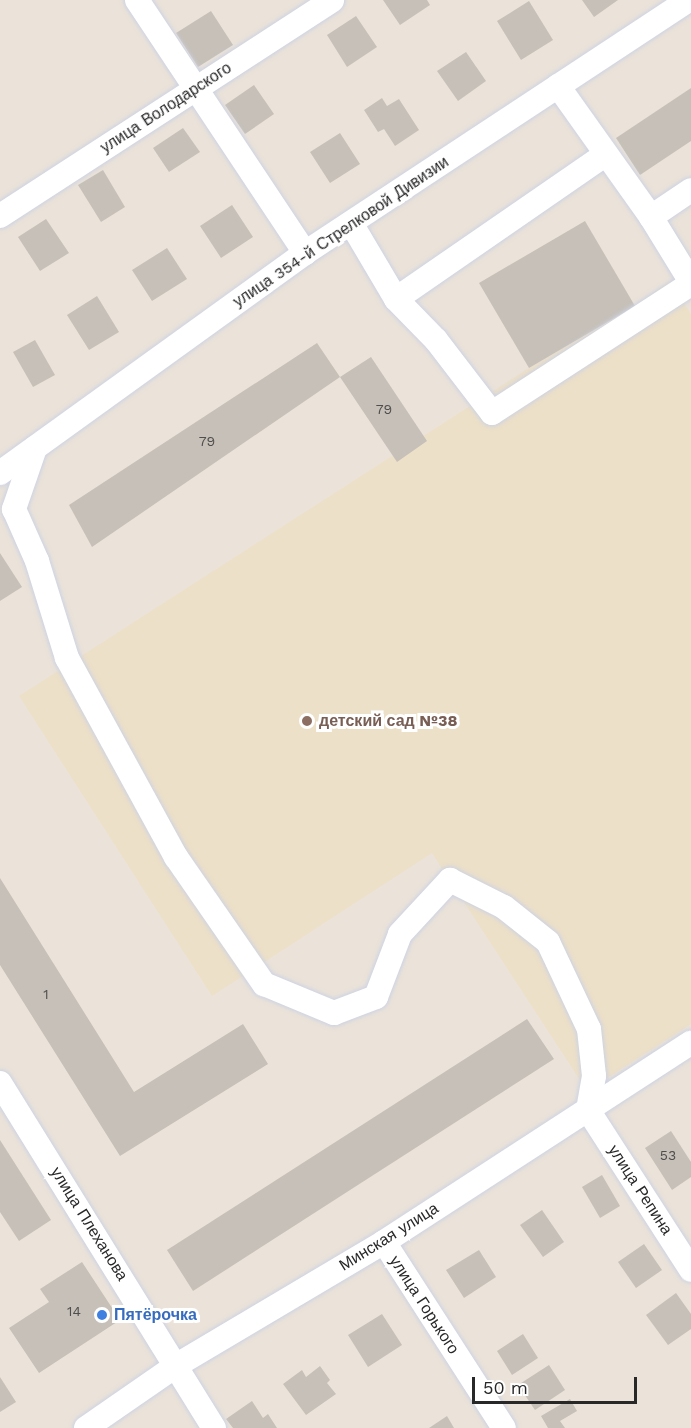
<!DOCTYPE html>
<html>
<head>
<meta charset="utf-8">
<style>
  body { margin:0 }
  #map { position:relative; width:691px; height:1428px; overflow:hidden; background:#ebe3d9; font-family:"Work Sans",sans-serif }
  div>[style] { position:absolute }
  .education>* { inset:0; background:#ede0c8 }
  .building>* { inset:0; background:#c6c0b9 }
  .roads { filter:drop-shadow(0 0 2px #ced3e2) drop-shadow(0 0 2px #ced3e2) }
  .minor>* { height:24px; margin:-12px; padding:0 12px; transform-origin:12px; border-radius:12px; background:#fff }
  .dots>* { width:16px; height:16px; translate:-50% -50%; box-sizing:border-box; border:3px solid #fff; border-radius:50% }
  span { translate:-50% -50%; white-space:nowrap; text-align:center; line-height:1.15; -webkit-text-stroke:6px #fff; paint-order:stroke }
  .number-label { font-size:14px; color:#504e4c }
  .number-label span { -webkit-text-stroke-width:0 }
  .street-label { font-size:16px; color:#282828 }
  .education-label { font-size:16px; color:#785e54; font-weight:700 }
  .left { translate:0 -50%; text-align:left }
  .shop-label { font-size:16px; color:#366cbe; font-weight:700 }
  .scale { position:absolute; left:472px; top:1377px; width:165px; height:27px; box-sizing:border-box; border:3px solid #282828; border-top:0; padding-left:8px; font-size:18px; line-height:21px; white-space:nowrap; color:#282828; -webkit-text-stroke:4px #fff; paint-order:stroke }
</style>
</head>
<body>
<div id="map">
  <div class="education">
    <div style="clip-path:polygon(669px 281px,691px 314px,691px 1024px,587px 1091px,432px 853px,212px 996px,19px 696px,529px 368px,635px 306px)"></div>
  </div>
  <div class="building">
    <div style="clip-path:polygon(383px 0,427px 0,430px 5px,400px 25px)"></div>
    <div style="clip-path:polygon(582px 0,618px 0,594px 17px)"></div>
    <div style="clip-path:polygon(529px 1px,553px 40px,521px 60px,497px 21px)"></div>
    <div style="clip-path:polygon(211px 11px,233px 45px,198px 67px,176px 33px)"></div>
    <div style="clip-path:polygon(356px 16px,377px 47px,347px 67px,327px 35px)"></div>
    <div style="clip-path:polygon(466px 52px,486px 81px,458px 101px,437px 71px)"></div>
    <div style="clip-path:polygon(254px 85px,274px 114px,245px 134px,225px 105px)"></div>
    <div style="clip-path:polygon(691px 88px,691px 141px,640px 175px,616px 138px)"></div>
    <div style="clip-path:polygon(382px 98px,387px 106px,399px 99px,419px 130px,395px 146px,384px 129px,378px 132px,364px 110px)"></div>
    <div style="clip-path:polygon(183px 128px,200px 152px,169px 172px,153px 148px)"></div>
    <div style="clip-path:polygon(340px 133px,360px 164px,330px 183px,310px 152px)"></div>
    <div style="clip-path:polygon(103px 170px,125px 207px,101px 222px,78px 185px)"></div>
    <div style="clip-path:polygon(232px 205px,253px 237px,221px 258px,200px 226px)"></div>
    <div style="clip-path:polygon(46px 219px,69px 253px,40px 271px,18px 237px)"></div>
    <div style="clip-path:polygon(585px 221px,635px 306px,529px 368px,479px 283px)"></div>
    <div style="clip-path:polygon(167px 248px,187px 279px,152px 301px,132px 270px)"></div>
    <div style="clip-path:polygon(97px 296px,119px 332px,89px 350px,67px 315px)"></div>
    <div style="clip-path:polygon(35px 340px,55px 375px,33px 387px,13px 352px)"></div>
    <div style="clip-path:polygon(317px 343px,340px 377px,92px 547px,69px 505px)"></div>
    <div style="clip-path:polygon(371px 357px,427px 441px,397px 462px,340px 377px)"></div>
    <div style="clip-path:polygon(0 553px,22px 587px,0 601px)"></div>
    <div style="clip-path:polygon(0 878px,134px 1092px,243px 1024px,268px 1064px,120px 1156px,0 965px)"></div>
    <div style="clip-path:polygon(527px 1019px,554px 1059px,193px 1291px,167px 1250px)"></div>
    <div style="clip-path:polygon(671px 1131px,691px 1162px,691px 1177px,672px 1190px,645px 1148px)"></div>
    <div style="clip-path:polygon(0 1140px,51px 1220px,19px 1241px,0 1212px)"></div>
    <div style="clip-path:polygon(602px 1175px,620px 1206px,600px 1218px,582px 1187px)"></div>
    <div style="clip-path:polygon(542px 1210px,564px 1242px,543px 1257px,520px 1225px)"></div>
    <div style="clip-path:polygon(644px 1244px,662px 1270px,636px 1288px,618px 1262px)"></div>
    <div style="clip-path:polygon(479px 1250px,496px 1277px,464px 1298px,446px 1270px)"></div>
    <div style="clip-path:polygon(82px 1262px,120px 1320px,39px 1373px,9px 1328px,49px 1302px,40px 1289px)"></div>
    <div style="clip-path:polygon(676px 1293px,691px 1314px,691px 1329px,668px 1345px,646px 1315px)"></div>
    <div style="clip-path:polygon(382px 1314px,402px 1345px,368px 1367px,348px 1335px)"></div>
    <div style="clip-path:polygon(523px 1334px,538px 1358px,512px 1375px,497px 1351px)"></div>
    <div style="clip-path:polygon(549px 1365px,565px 1390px,535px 1410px,518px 1385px)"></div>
    <div style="clip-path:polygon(320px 1366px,330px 1380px,327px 1383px,336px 1394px,306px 1415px,283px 1384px,302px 1370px,306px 1377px)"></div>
    <div style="clip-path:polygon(0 1377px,16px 1402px,0 1412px)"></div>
    <div style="clip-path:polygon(570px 1399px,577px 1411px,560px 1421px,565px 1428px,548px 1428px,541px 1416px)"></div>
    <div style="clip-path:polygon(252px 1401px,263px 1418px,268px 1414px,277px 1428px,233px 1428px,226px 1419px)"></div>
    <div style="clip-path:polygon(447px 1416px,454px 1428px,429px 1428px)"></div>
  </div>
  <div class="roads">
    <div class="minor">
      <div style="left:137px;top:0;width:304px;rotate:56.4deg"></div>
      <div style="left:558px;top:86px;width:161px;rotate:54.6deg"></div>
      <div style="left:651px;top:217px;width:76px;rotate:58.4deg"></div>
      <div style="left:0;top:216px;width:396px;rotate:-33deg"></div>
      <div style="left:651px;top:217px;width:48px;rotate:-34deg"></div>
      <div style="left:351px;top:223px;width:88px;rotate:59.4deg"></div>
      <div style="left:396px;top:299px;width:255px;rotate:-34.6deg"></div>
      <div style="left:396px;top:299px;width:57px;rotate:45.7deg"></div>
      <div style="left:436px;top:340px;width:92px;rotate:52.5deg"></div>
      <div style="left:492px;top:413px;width:237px;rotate:-33deg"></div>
      <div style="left:35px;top:448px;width:65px;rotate:109deg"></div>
      <div style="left:14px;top:509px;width:57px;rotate:66.1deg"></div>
      <div style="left:37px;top:561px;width:102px;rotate:72.8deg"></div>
      <div style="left:67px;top:658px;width:227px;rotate:61.3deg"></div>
      <div style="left:176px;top:857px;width:155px;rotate:55.3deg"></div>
      <div style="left:264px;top:984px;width:76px;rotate:22.5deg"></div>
      <div style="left:334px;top:1013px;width:45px;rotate:-20.9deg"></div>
      <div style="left:376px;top:997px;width:67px;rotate:-69.1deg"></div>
      <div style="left:400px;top:934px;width:74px;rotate:-47.2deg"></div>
      <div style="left:450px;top:880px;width:60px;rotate:26.6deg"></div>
      <div style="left:504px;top:907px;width:56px;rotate:38.5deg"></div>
      <div style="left:548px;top:942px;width:96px;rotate:64.8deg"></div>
      <div style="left:589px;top:1029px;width:47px;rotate:83.9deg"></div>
      <div style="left:594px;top:1076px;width:35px;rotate:100deg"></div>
      <div style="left:588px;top:1110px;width:190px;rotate:57.2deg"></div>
      <div style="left:0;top:473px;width:376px;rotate:-35.8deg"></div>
      <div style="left:305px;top:253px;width:459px;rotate:-33.4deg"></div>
      <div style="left:0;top:1083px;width:406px;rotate:58.2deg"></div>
      <div style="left:384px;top:1242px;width:221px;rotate:57.2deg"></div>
      <div style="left:86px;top:1428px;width:111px;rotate:-34.7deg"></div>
      <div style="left:177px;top:1365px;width:241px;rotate:-30.7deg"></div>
      <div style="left:384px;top:1242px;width:366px;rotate:-33deg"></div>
    </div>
  </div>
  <div class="dots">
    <div style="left:307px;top:721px;background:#8d6e63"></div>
    <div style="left:102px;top:1315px;background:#3f7fe0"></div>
  </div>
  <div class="number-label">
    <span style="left:384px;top:409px">79</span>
    <span style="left:207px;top:441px">79</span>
    <span style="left:46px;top:994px">1</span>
    <span style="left:668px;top:1155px">53</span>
    <span style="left:74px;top:1311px">14</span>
  </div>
  <div class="street-label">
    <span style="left:166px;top:108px;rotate:-33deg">улица Володарского</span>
    <span style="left:341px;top:232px;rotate:-34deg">улица 354-й Стрелковой Дивизии</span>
    <span style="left:640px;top:1190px;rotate:57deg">улица Репина</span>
    <span style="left:89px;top:1224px;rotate:58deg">улица Плеханова</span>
    <span style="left:389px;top:1237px;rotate:-32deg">Минская улица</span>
    <span style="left:424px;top:1305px;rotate:57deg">улица Горького</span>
  </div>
  <div class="education-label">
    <span class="left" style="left:319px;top:721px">детский сад №38</span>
  </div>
  <div class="shop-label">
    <span class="left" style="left:114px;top:1315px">Пятёрочка</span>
  </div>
  <div class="scale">50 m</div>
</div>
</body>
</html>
